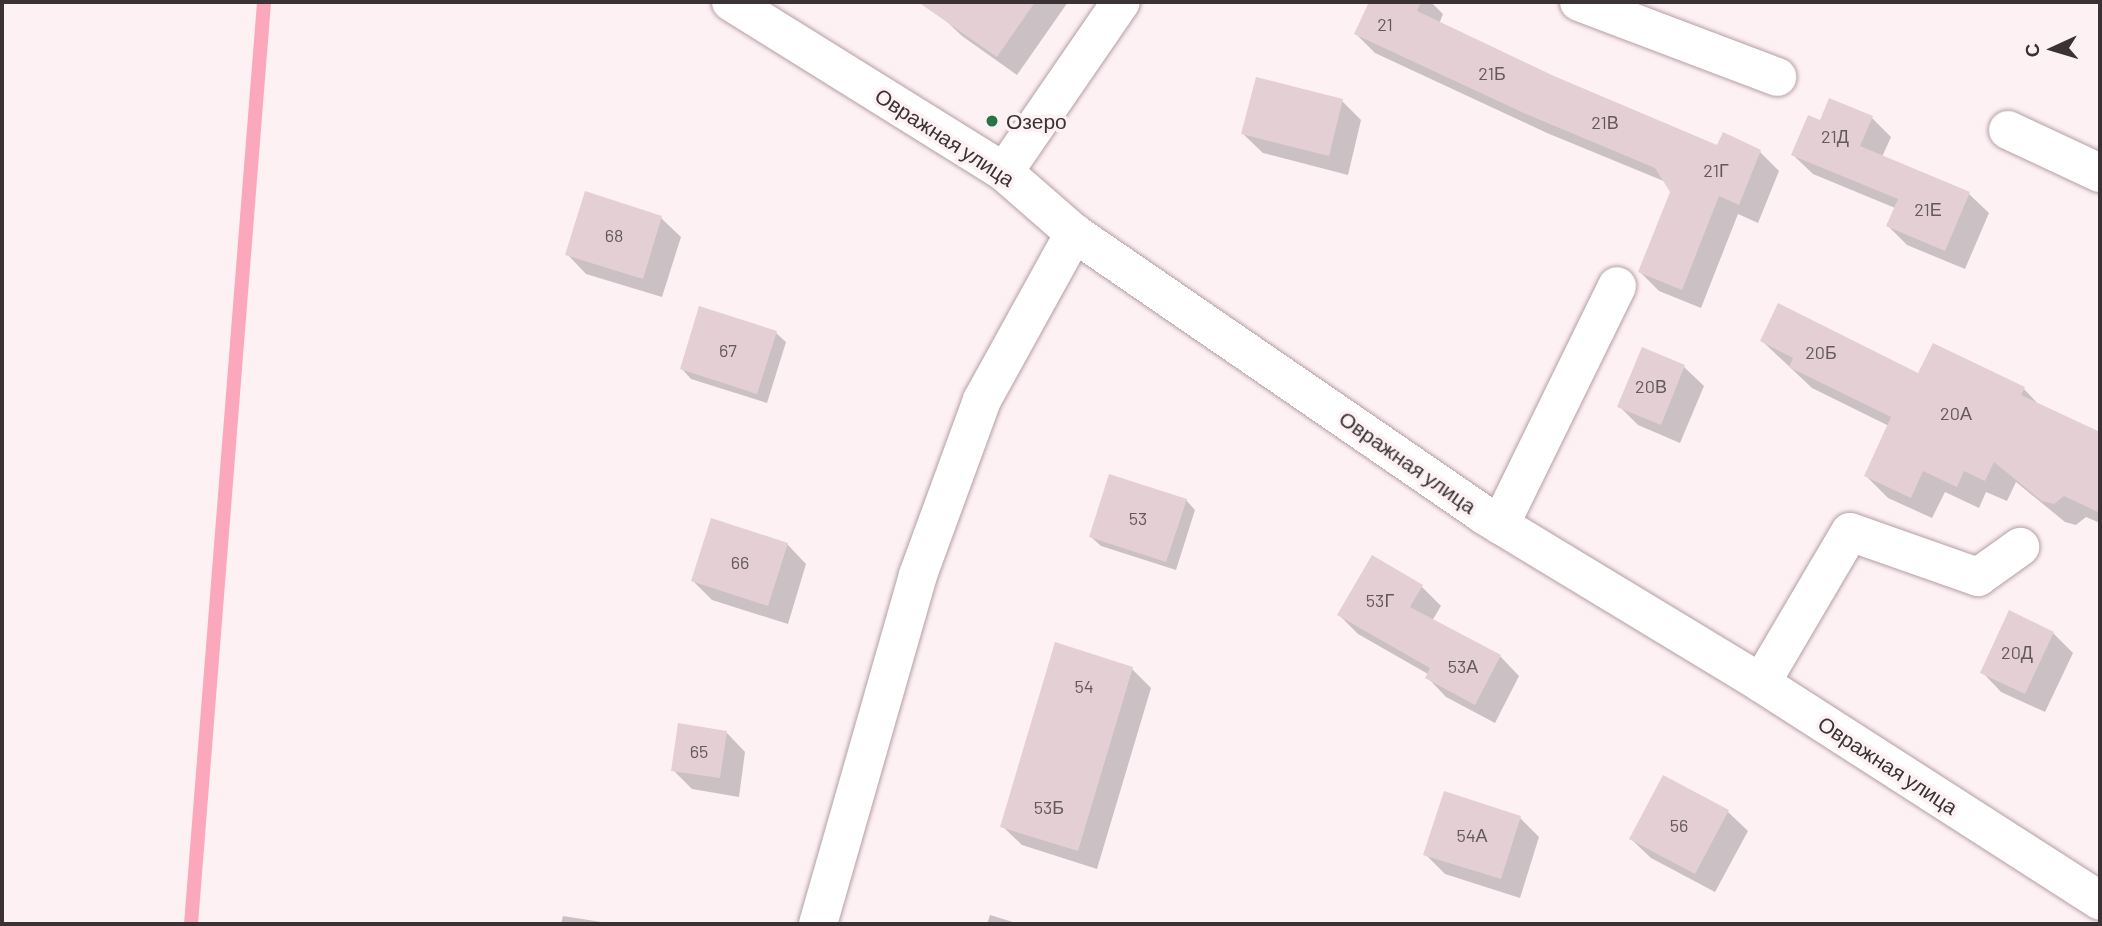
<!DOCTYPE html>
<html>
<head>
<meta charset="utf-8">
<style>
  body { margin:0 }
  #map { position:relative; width:2102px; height:926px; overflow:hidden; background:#fef1f4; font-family:Barlow,sans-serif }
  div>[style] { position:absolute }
  .shadow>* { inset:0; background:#0003 }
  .stream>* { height:14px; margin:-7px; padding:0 7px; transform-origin:7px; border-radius:7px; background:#fba8bd }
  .building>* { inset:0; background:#e4cfd4 }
  .roads { filter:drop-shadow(0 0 2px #b39fa4) drop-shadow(0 0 2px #b39fa4) }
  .minor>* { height:38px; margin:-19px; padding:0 19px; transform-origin:19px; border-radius:19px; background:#fff }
  .dots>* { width:19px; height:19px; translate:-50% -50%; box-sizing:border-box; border:4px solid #fef1f4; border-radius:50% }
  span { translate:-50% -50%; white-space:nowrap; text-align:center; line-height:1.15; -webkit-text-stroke:7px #fef1f4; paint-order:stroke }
  .number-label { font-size:18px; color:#64595c }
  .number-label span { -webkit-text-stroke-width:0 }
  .poi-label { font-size:21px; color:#3a3234 }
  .left { translate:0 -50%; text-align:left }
  .street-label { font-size:21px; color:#3a3234 }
  .frame { position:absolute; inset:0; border:4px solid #3a3234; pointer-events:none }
  .north { position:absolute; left:2018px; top:14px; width:70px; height:70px; -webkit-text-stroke:5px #fef1f4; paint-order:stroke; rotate:266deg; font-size:19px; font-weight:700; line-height:28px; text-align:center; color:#3a3234 }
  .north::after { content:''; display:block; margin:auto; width:24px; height:32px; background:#3a3234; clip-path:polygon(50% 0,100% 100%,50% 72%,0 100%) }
</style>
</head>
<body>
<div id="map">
  <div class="shadow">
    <div style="clip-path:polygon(953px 2px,1068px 2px,1017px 75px,962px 36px,942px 17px)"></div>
    <div style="clip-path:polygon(1371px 2px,1431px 2px,1443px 14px,1439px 24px,1510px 58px,1718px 147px,1760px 152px,1779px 171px,1758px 223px,1738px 214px,1701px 308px,1659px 291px,1640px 272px,1672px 192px,1666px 182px,1547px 133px,1375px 53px,1356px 34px)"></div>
    <div style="clip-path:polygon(1342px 101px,1361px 120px,1348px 175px,1263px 153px,1243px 134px)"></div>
    <div style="clip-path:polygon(1872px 118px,1891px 137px,1882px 157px,1969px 194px,1989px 213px,1965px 269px,1907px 245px,1888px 226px,1895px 208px,1813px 174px,1793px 155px,1821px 122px)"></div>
    <div style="clip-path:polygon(661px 218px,681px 237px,662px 297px,586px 274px,567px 254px)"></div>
    <div style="clip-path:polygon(776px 333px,786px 342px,767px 403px,691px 379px,682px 369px)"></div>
    <div style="clip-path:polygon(1762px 341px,1919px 376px,2024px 389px,2041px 407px,2100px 434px,2100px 523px,2086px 517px,2076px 525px,2065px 522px,2016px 482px,2007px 501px,1986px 492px,1979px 508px,1945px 492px,1932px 518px,1888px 498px,1866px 476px,1889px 426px,1812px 388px)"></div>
    <div style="clip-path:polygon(1643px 349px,1684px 367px,1704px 386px,1680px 443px,1638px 425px,1619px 406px)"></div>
    <div style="clip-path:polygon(1186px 500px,1195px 510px,1176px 570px,1101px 546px,1091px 537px)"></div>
    <div style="clip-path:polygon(787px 544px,806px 564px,788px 624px,712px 600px,693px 581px)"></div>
    <div style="clip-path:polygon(1422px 587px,1441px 606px,1432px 621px,1500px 656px,1519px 676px,1495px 723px,1446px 697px,1427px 677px,1428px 674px,1358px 634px,1339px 615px)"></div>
    <div style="clip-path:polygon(2010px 613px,2053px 633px,2073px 653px,2045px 712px,2001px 692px,1982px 672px)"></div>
    <div style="clip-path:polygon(1132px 669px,1151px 688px,1097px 869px,1022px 845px,1002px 826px)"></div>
    <div style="clip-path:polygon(726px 732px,745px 752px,739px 797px,692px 789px,673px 770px)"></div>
    <div style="clip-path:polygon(1664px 778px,1728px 812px,1748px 831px,1715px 892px,1651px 858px,1631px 839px)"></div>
    <div style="clip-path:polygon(1520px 818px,1539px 837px,1520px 898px,1445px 874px,1425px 854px)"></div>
    <div style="clip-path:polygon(990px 915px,1020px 924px,987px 924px)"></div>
    <div style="clip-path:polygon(563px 916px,608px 923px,610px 924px,561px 924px)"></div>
  </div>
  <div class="stream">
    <div style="left:191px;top:924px;width:925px;rotate:-85.47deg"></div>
  </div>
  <div class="building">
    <div style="clip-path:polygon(918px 2px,1035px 2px,997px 57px)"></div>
    <div style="clip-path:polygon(1369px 2px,1421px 2px,1417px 11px,1554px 76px,1717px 145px,1723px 132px,1761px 150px,1739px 205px,1719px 196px,1682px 290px,1638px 272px,1670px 192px,1655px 168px,1526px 114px,1354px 34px)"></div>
    <div style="clip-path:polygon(1256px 77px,1343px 99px,1329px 156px,1241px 134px)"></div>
    <div style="clip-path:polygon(1829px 98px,1873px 116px,1860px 146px,1970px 192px,1945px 251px,1886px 226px,1898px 199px,1791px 155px,1808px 115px,1820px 120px)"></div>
    <div style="clip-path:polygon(585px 191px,662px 216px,643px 279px,565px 255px)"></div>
    <div style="clip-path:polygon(1778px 303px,1918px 373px,1933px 343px,2025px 387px,2021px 395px,2100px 432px,2100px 513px,2064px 496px,2054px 504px,2042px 501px,1994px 462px,1985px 481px,1964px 471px,1957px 487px,1923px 471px,1911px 498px,1864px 476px,1891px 417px,1789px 367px,1793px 358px,1760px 341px)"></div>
    <div style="clip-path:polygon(699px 306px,777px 331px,757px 394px,680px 369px)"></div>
    <div style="clip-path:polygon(1642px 347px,1685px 365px,1661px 425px,1617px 407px)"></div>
    <div style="clip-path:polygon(1109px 474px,1187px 499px,1166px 562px,1089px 537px)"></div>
    <div style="clip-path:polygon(711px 518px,788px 543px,768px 606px,691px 581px)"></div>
    <div style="clip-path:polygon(1372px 555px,1423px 585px,1410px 607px,1501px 655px,1475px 705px,1425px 678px,1430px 668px,1337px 615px)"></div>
    <div style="clip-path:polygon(2009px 610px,2054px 632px,2025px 694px,1980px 673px)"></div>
    <div style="clip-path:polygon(1055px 642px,1133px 667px,1078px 851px,1000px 827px)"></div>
    <div style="clip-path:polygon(678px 723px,727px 731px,720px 778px,671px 771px)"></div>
    <div style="clip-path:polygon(1663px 775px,1729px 810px,1695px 874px,1629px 839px)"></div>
    <div style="clip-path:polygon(1444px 791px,1521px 816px,1501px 879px,1423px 855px)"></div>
  </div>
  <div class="roads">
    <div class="minor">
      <div style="left:731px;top:2px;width:322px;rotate:31.9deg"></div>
      <div style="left:1004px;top:172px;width:93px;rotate:41.1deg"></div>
      <div style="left:1074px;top:233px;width:498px;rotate:34.5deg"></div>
      <div style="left:1484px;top:515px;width:324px;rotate:31.2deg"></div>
      <div style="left:1761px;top:683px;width:403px;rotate:32.7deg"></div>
      <div style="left:1579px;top:2px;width:212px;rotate:20.7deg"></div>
      <div style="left:2008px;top:130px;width:102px;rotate:25.1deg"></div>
      <div style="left:1004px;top:172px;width:206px;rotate:-55.5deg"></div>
      <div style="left:1500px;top:525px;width:266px;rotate:-63.9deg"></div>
      <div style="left:1761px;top:683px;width:175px;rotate:-59.5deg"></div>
      <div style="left:1850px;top:532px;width:136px;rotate:19.4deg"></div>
      <div style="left:1978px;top:577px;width:52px;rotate:-35.5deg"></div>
      <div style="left:818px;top:924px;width:363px;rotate:-74deg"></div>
      <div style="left:918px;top:575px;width:186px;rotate:-69.9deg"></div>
      <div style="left:982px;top:400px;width:191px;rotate:-61.1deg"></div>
    </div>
  </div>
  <div class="dots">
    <div style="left:992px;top:121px;background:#267546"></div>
  </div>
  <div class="number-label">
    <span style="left:1385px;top:24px">21</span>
    <span style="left:1492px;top:73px">21Б</span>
    <span style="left:1605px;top:122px">21В</span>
    <span style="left:1835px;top:136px">21Д</span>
    <span style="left:1716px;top:170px">21Г</span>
    <span style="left:1928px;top:209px">21Е</span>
    <span style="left:614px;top:235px">68</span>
    <span style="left:728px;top:350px">67</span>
    <span style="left:1821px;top:352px">20Б</span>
    <span style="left:1651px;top:386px">20В</span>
    <span style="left:1956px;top:413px">20А</span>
    <span style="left:1138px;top:518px">53</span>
    <span style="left:740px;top:562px">66</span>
    <span style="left:1380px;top:600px">53Г</span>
    <span style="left:2017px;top:652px">20Д</span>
    <span style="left:1463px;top:666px">53А</span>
    <span style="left:1084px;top:686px">54</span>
    <span style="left:699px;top:751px">65</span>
    <span style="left:1049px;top:807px">53Б</span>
    <span style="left:1679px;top:825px">56</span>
    <span style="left:1472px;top:835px">54А</span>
  </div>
  <div class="poi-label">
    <span class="left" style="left:1006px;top:121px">Озеро</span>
  </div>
  <div class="street-label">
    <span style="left:945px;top:137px;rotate:33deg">Овражная улица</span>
    <span style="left:1408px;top:462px;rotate:35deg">Овражная улица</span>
    <span style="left:1888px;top:765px;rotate:33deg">Овражная улица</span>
  </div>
  <div class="frame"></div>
  <div class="north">С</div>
</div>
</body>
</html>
